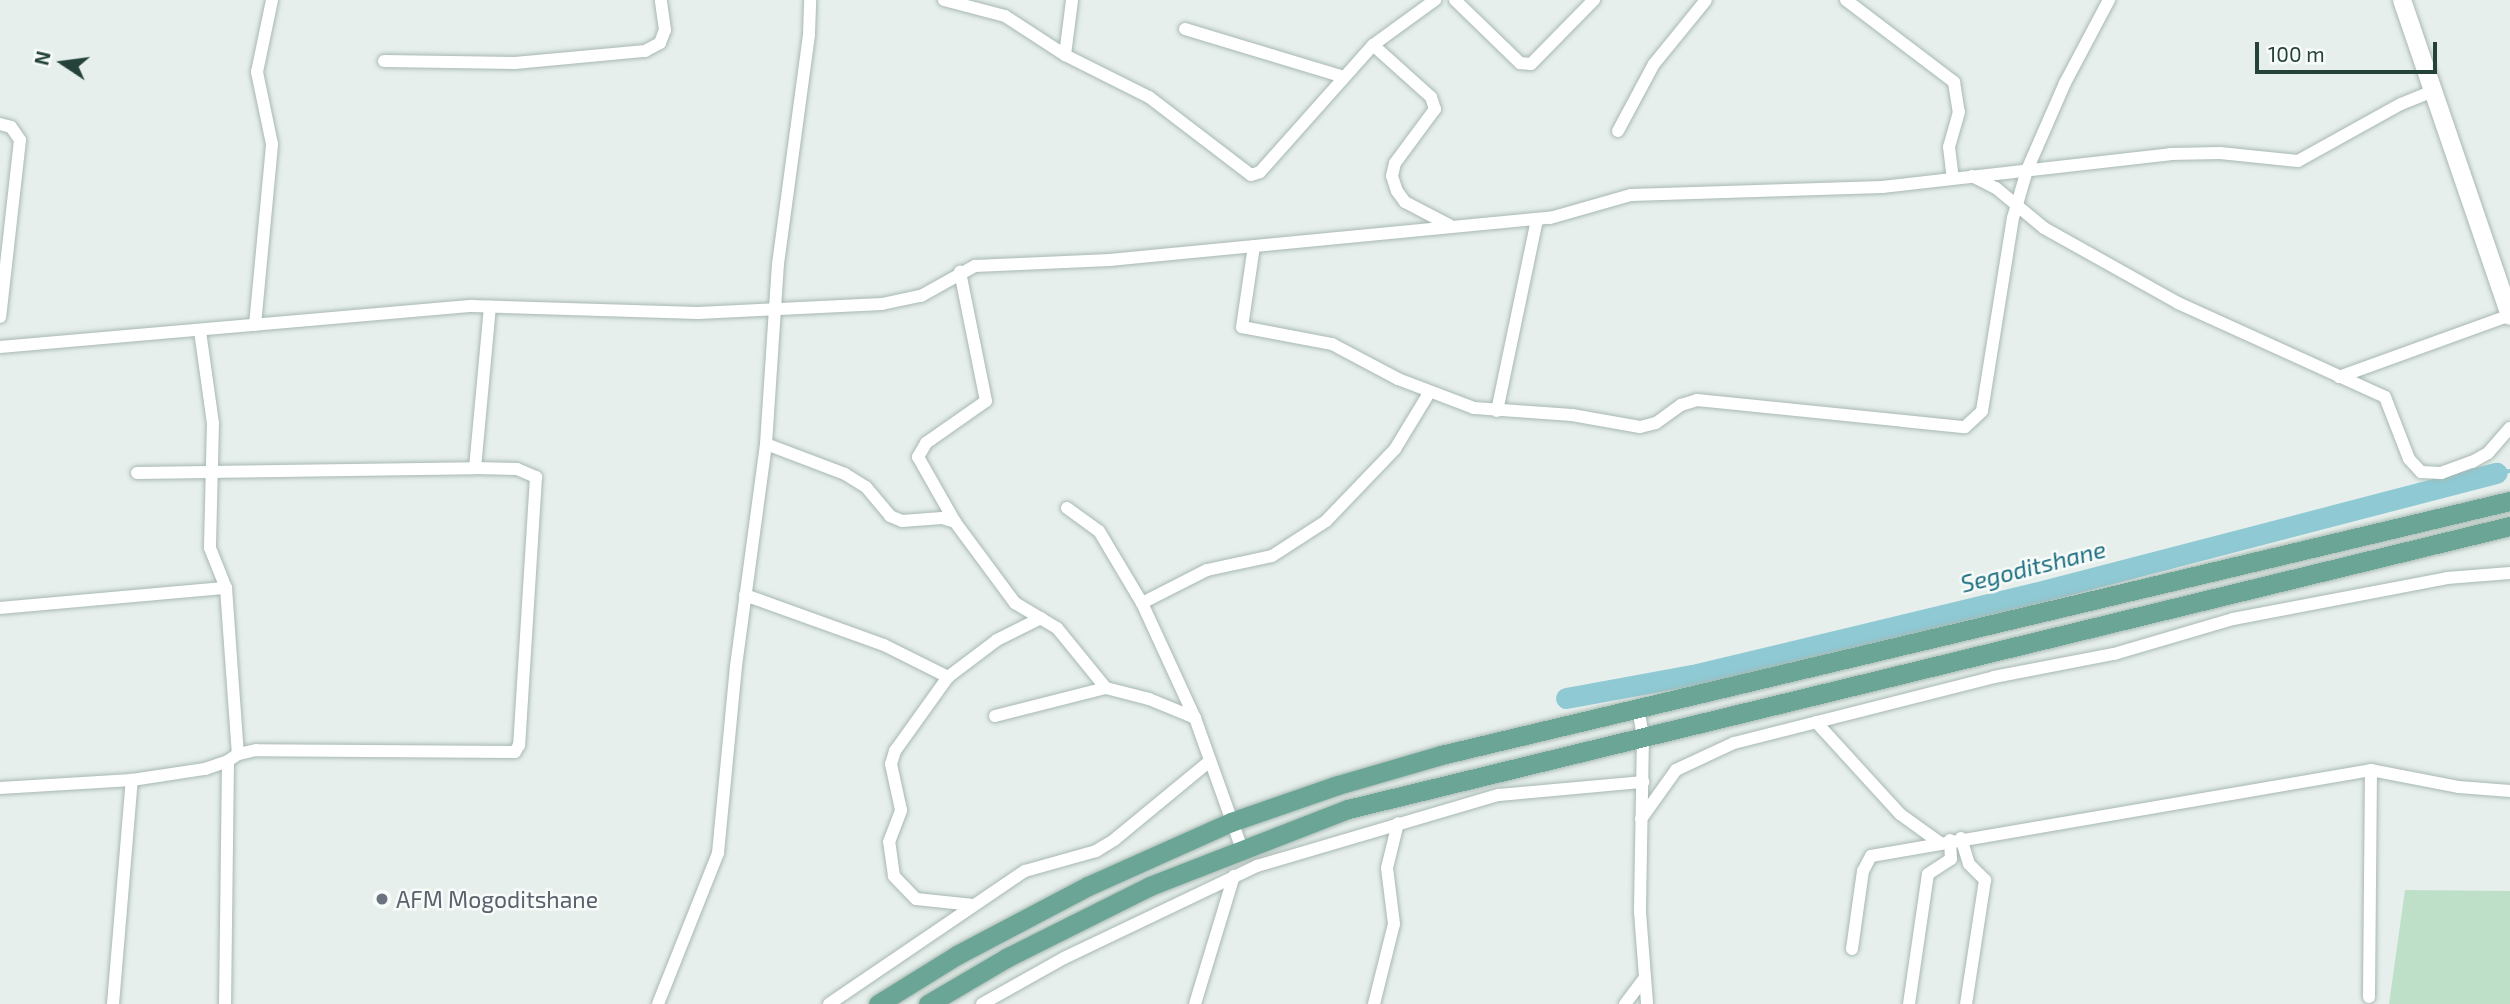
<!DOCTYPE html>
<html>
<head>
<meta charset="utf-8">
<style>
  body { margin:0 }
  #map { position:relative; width:2510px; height:1004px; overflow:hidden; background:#e6efeb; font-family:"Exo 2",sans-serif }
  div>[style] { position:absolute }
  .green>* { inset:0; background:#bfe0c8 }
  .stream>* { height:3.5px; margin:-1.75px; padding:0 1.75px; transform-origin:1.75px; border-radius:1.75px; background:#8ec9d4 }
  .river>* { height:21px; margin:-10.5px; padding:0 10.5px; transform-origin:10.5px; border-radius:10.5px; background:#8ec9d4 }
  .roads { filter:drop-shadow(0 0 2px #a8b8b2) drop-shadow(0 0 2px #a8b8b2) }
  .street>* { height:12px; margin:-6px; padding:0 6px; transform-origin:6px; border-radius:6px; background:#fff }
  .secondary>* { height:18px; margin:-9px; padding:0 9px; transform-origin:9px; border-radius:9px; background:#fff }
  .primary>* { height:19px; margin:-9.5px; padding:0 9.5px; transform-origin:9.5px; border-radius:9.5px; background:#6aa596 }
  .dots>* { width:19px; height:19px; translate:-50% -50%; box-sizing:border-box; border:4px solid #f7fbf9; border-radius:50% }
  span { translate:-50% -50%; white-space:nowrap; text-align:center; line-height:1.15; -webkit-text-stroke:5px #f7fbf9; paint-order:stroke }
  .worship-label { font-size:23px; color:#5b616d }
  .left { translate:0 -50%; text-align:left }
  .water-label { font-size:24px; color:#1c6f80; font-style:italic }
  .north { position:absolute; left:28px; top:28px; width:70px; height:70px; -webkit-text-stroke:5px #f7fbf9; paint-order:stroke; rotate:283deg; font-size:19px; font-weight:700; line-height:28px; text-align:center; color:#24423a }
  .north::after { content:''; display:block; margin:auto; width:24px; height:32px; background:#24423a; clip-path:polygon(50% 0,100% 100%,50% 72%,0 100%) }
  .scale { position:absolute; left:2255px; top:42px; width:182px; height:32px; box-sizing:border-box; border:4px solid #24423a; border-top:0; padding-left:9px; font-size:21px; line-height:24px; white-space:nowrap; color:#24423a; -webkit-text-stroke:5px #f7fbf9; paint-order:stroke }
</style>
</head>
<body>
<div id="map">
  <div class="green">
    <div style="clip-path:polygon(2405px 890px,2510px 891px,2510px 1004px,2389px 1004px)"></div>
  </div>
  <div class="stream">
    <div style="left:2497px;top:473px;width:13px;rotate:-9deg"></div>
  </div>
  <div class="river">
    <div style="left:1566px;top:698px;width:129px;rotate:-10.3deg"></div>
    <div style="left:1693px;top:675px;width:352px;rotate:-13.5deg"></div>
    <div style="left:2035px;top:593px;width:477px;rotate:-14.6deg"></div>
  </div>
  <div class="roads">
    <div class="street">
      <div style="left:944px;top:0;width:63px;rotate:14.7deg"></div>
      <div style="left:1005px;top:16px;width:72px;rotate:33deg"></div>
      <div style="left:1065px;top:55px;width:94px;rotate:26.6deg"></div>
      <div style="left:1149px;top:97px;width:128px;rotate:37.4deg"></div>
      <div style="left:1251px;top:175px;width:9px;rotate:-18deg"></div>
      <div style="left:1260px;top:172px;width:170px;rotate:-48.3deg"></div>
      <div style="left:1373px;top:45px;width:77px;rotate:-36deg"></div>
      <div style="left:1455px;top:0;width:91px;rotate:44.1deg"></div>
      <div style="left:1520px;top:63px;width:11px;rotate:5deg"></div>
      <div style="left:1531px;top:64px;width:90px;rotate:-45.5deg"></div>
      <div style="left:1846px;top:0;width:136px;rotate:37.2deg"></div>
      <div style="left:1954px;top:82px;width:30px;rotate:81deg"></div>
      <div style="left:1959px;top:112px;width:36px;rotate:106deg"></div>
      <div style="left:1949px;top:147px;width:31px;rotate:83deg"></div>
      <div style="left:1185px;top:29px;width:166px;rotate:16.8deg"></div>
      <div style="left:1373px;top:45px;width:78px;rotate:41.9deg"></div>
      <div style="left:1431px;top:97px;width:13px;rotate:72deg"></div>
      <div style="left:1435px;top:109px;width:67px;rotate:126.5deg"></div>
      <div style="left:1395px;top:163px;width:13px;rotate:103deg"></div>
      <div style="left:1392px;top:176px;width:16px;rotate:72deg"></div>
      <div style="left:1397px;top:191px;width:14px;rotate:54deg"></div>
      <div style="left:1405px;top:202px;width:50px;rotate:27.6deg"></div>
      <div style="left:1065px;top:55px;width:55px;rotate:-82.7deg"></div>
      <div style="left:384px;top:61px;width:131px;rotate:0.9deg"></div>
      <div style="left:515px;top:63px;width:131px;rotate:-5.3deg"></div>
      <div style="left:645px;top:51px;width:17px;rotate:-28deg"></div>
      <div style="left:660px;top:43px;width:14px;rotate:-69deg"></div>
      <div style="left:665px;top:30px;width:30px;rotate:-98deg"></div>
      <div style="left:0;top:124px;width:11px;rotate:15deg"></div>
      <div style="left:11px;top:127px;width:16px;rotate:55deg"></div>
      <div style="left:20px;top:140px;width:178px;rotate:96.4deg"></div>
      <div style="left:1618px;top:131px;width:76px;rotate:-61.8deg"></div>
      <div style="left:1654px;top:64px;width:82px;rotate:-50.9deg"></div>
      <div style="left:1972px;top:176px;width:27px;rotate:27deg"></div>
      <div style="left:1996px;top:188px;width:62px;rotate:39.8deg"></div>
      <div style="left:2044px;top:228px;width:154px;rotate:29.2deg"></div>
      <div style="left:2178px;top:303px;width:227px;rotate:24.4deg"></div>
      <div style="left:2385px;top:397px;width:66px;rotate:68.8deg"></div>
      <div style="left:2409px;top:459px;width:18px;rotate:47deg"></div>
      <div style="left:2421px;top:472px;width:20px;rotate:3deg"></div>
      <div style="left:2441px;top:473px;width:33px;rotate:-20deg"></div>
      <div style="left:2472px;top:462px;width:18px;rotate:-29deg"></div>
      <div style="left:2488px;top:453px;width:33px;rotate:-49deg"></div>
      <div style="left:1254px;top:246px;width:82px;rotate:98.4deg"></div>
      <div style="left:1242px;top:327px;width:92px;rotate:10.7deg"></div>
      <div style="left:1332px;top:344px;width:75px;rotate:27.9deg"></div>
      <div style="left:1398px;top:379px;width:81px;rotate:20.9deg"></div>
      <div style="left:1474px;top:408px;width:98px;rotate:4.1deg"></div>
      <div style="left:1572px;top:415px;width:69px;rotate:10deg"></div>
      <div style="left:1640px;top:427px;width:16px;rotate:-14deg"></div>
      <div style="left:1656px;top:423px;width:31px;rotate:-36deg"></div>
      <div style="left:1681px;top:405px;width:17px;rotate:-17deg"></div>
      <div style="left:1697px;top:400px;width:269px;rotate:5.8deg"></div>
      <div style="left:1965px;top:427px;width:23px;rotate:-43deg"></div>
      <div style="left:1982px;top:411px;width:195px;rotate:-80.9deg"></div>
      <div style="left:2013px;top:218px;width:50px;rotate:-73.7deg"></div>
      <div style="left:2027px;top:170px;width:95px;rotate:-66.4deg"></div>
      <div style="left:2065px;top:83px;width:94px;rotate:-62.1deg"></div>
      <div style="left:255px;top:325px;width:182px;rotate:-84.6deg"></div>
      <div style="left:272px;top:144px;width:74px;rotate:-101.8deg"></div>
      <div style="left:257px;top:72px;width:74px;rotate:-78.2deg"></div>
      <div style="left:200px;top:331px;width:93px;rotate:82deg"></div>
      <div style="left:213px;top:423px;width:125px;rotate:91.4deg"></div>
      <div style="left:210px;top:548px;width:43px;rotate:68.2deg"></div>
      <div style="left:226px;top:588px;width:166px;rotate:85.9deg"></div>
      <div style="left:238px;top:754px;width:12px;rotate:145deg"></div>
      <div style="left:228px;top:761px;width:243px;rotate:90.7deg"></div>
      <div style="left:0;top:347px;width:474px;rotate:-5deg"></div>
      <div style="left:472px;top:306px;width:226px;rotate:1.8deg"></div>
      <div style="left:698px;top:313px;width:184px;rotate:-2.8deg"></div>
      <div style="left:882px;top:304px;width:40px;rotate:-12deg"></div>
      <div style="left:921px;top:296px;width:62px;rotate:-29.1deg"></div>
      <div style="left:975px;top:266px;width:135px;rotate:-2.5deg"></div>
      <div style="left:1110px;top:260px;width:442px;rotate:-5.5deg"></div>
      <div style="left:1550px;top:218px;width:84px;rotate:-15.9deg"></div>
      <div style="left:1631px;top:195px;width:251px;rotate:-1.8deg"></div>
      <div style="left:1882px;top:187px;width:290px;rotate:-6.5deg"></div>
      <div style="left:2170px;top:154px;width:50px;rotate:-1.1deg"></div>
      <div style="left:2220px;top:153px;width:78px;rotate:5.9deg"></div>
      <div style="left:2298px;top:161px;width:118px;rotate:-29deg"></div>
      <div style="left:2401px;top:104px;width:35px;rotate:-22deg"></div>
      <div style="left:2339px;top:377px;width:182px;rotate:-19.9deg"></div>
      <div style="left:1497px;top:411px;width:196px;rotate:-78.2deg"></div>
      <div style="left:766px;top:444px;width:85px;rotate:20.8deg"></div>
      <div style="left:845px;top:474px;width:25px;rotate:32deg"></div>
      <div style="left:866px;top:487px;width:38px;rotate:50deg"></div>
      <div style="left:890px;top:516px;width:13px;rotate:23deg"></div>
      <div style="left:902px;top:521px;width:40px;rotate:-4.3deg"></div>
      <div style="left:942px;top:518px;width:14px;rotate:17deg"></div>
      <div style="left:955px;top:522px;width:101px;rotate:53.5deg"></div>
      <div style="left:1015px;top:603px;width:49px;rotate:30.8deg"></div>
      <div style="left:1057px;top:628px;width:77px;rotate:50.8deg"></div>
      <div style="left:475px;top:468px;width:162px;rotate:-84.7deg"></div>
      <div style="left:137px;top:473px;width:338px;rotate:-0.8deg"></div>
      <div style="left:475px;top:468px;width:42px;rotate:1.4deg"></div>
      <div style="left:517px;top:469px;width:21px;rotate:23deg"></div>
      <div style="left:536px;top:477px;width:269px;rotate:93.6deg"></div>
      <div style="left:519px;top:745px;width:8px;rotate:120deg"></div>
      <div style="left:515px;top:752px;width:259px;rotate:-179.6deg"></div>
      <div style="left:256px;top:750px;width:18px;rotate:167deg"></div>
      <div style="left:1067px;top:508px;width:39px;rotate:36deg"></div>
      <div style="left:1099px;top:531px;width:84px;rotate:59.2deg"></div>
      <div style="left:1142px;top:603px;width:127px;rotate:65.3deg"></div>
      <div style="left:1195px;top:718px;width:139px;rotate:70.3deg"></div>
      <div style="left:955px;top:522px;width:75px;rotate:-119.6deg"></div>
      <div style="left:918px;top:457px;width:16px;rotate:-60deg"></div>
      <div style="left:926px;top:443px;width:73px;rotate:-35deg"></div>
      <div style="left:986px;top:401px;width:132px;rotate:-101.4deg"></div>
      <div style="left:745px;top:595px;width:148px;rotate:19.8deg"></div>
      <div style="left:884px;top:645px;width:72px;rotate:26.6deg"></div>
      <div style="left:1142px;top:603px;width:73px;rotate:-26.9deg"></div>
      <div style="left:1207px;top:570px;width:66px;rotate:-12.2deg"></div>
      <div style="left:1272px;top:556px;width:64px;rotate:-32.9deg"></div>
      <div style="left:1326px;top:521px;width:100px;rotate:-46.2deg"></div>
      <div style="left:1395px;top:449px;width:66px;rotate:-58.7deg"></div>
      <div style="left:0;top:608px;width:227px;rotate:-5.1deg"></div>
      <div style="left:1638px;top:708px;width:27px;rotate:80deg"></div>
      <div style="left:1643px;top:735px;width:177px;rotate:91deg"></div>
      <div style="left:1640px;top:912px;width:92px;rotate:85.6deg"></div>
      <div style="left:995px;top:716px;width:114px;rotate:-14.2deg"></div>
      <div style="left:1106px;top:688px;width:44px;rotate:14.3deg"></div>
      <div style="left:1149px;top:699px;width:50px;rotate:22.4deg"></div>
      <div style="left:1816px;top:722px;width:125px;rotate:47.6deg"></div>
      <div style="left:1900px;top:814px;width:48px;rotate:35.7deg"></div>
      <div style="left:0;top:788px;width:132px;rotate:-3.5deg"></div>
      <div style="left:132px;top:780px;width:74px;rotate:-8.6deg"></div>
      <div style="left:205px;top:769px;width:24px;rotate:-19deg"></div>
      <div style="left:1641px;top:819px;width:60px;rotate:-54.5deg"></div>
      <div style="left:1676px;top:770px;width:64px;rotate:-25deg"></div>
      <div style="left:1734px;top:743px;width:268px;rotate:-14.2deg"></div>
      <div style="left:1994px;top:677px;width:122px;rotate:-10.9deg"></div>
      <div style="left:2114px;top:654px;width:124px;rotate:-16.4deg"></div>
      <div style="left:2233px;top:619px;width:218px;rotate:-10.8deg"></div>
      <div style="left:2447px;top:578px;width:63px;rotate:-4.5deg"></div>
      <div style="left:1961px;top:838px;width:27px;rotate:73deg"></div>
      <div style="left:1969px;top:864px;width:23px;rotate:45deg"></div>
      <div style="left:1985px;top:880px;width:125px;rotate:98.7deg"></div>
      <div style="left:973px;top:905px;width:57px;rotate:-174deg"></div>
      <div style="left:916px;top:899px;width:32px;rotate:-134deg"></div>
      <div style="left:894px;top:876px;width:34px;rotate:-98deg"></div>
      <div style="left:889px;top:842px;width:34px;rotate:-69deg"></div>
      <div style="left:901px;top:810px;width:47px;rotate:-102.3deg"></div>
      <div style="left:891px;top:764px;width:14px;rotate:-73deg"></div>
      <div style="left:895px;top:751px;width:91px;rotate:-54.4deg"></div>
      <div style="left:948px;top:677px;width:61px;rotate:-37.1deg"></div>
      <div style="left:997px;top:640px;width:49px;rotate:-26.6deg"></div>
      <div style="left:1852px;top:949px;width:79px;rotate:-82deg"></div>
      <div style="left:1863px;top:871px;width:17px;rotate:-62deg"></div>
      <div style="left:1871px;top:856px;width:507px;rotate:-9.76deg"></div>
      <div style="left:2371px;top:770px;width:90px;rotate:10.9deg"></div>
      <div style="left:2459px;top:787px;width:51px;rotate:4.5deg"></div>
      <div style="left:2369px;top:997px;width:227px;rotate:-89.5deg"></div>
      <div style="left:113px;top:1004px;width:225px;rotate:-85.2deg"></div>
      <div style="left:658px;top:1004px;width:162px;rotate:-68.3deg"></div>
      <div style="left:718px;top:853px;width:188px;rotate:-84.5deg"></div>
      <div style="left:736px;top:666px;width:224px;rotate:-82.3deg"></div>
      <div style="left:766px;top:444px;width:180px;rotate:-86.2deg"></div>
      <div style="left:778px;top:264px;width:232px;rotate:-82.3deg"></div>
      <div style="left:809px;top:34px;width:34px;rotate:-88deg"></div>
      <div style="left:829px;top:1004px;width:237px;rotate:-34.2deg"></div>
      <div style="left:1025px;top:871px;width:74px;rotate:-15.7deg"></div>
      <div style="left:1096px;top:851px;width:21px;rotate:-31deg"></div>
      <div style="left:1114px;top:840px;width:124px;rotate:-39.5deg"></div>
      <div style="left:982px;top:1004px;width:94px;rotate:-29.3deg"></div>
      <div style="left:1064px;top:958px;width:214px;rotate:-25.5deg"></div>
      <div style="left:1257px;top:866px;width:252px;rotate:-16.4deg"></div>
      <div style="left:1499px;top:795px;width:145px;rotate:-5.2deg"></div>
      <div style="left:1195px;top:1004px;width:134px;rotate:-73.1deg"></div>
      <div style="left:1374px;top:1004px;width:82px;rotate:-76deg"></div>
      <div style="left:1394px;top:924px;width:56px;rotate:-97.1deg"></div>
      <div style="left:1387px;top:868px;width:46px;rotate:-76.3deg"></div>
      <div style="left:1625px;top:1004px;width:30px;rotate:-53deg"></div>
      <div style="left:1909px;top:1004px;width:131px;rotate:-81.7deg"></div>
      <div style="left:1928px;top:874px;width:27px;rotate:-33deg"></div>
      <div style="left:1951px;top:859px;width:19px;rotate:-93deg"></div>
    </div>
    <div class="secondary">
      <div style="left:2402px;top:0;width:334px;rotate:71.1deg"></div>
    </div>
    <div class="primary">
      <div style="left:878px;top:1004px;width:93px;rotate:-31.8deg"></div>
      <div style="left:957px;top:955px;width:148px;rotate:-27.8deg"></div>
      <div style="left:1088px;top:886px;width:157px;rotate:-24.1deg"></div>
      <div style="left:1231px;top:822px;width:113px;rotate:-19.1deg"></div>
      <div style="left:1338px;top:785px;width:107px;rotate:-16.2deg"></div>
      <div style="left:1441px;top:755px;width:1099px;rotate:-13.37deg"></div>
      <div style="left:928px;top:1004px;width:91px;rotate:-30.5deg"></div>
      <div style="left:1006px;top:958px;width:161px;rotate:-26.6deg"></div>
      <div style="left:1150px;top:886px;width:212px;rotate:-21.3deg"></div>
      <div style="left:1348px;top:809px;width:1196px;rotate:-13.69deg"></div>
    </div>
  </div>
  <div class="dots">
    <div style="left:382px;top:899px;background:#6b7280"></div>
  </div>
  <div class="worship-label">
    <span class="left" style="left:396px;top:899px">AFM Mogoditshane</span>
  </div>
  <div class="water-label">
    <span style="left:2033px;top:566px;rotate:-14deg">Segoditshane</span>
  </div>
  <div class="north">N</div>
  <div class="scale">100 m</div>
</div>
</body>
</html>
